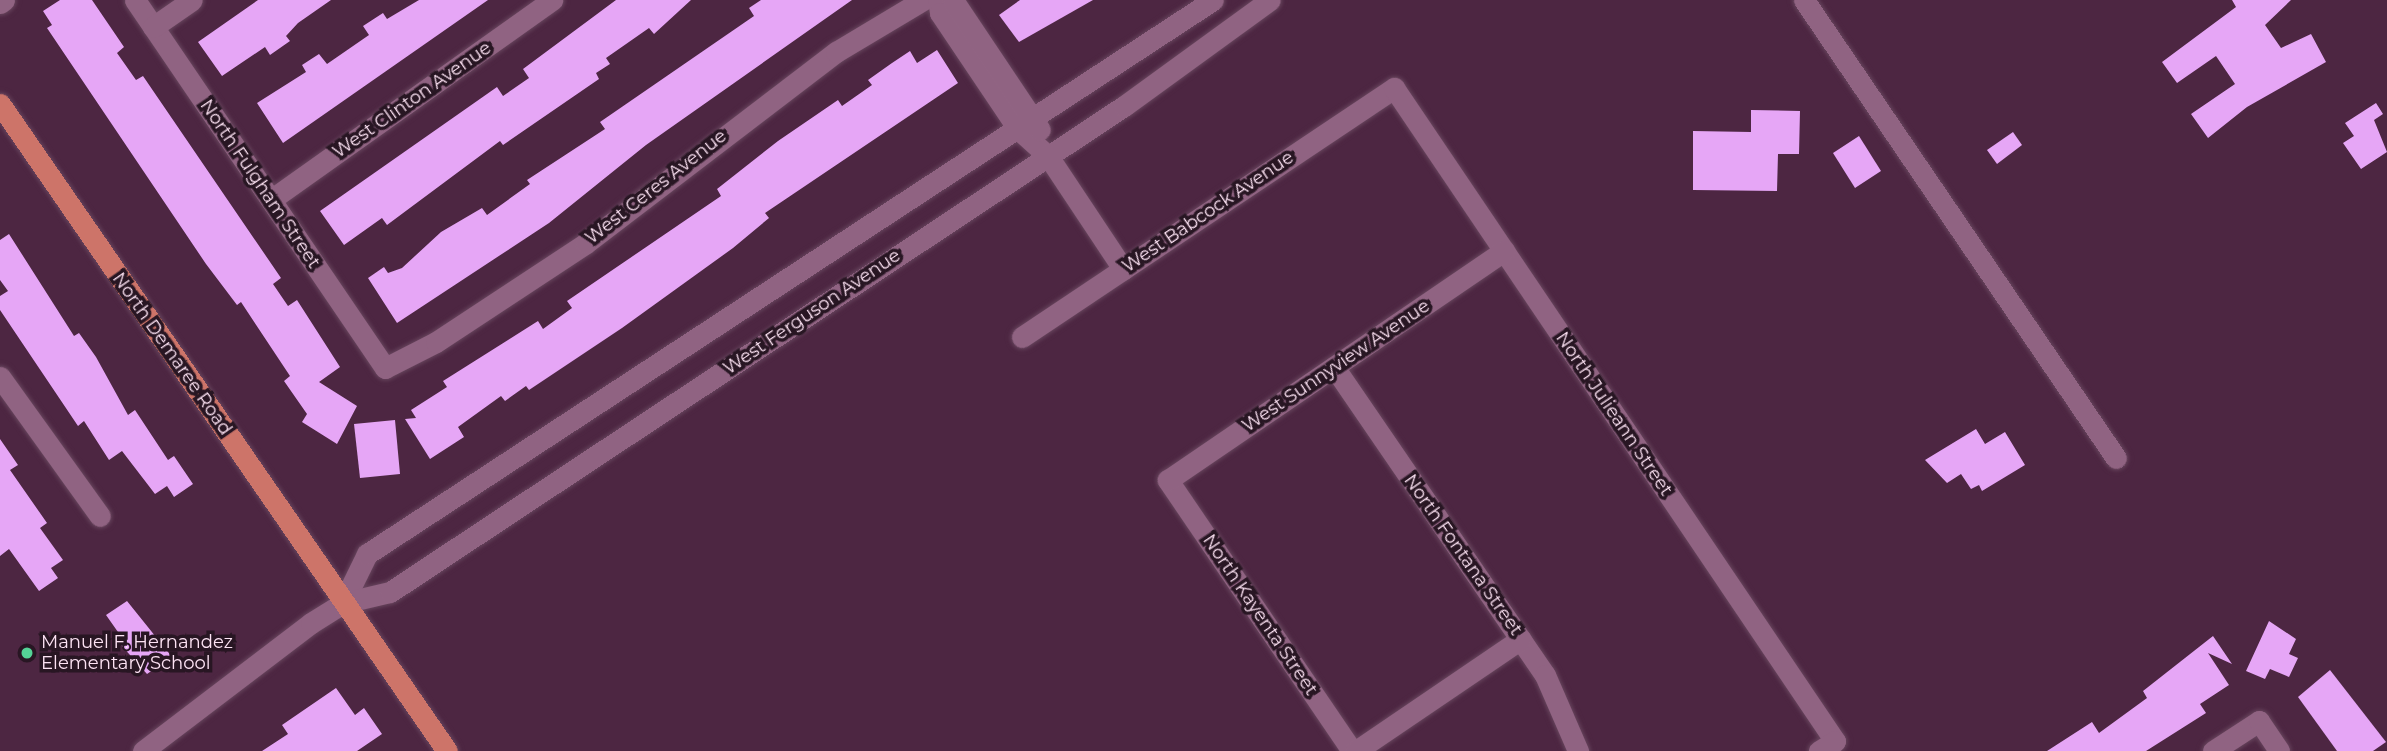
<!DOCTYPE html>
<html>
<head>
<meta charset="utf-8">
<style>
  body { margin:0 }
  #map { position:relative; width:2387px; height:751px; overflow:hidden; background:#4d2642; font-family:Montserrat,sans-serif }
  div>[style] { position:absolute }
  .building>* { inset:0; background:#e6a6f6 }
  .roads { filter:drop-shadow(0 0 2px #67455d) drop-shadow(0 0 2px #67455d) }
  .minor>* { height:21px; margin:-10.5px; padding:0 10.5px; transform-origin:10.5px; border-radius:10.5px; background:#906382 }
  .major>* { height:21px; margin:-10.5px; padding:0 10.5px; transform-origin:10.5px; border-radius:10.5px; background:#cd7469 }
  .dots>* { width:19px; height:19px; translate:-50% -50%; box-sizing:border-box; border:4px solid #281623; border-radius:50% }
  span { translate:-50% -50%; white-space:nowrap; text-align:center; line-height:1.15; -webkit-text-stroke:7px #281623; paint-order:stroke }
  .street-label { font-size:18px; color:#fde3f4 }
  .poi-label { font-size:18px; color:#fde3f4 }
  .left { translate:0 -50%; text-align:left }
</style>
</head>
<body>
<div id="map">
  <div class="building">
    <div style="clip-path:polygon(60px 0,92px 0,124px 47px,117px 53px,136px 80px,143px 76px,281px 278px,273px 284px,288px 306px,297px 300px,340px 367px,319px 382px,357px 406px,337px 444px,302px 422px,307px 414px,284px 381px,290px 376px,241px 302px,237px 305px,206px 264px,47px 28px,52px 25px,43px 11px)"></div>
    <div style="clip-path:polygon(258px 0,331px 0,298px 23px,286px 36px,290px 41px,270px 55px,265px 47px,222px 76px,198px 42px)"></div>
    <div style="clip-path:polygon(419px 0,488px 0,283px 143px,257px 103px,306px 72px,302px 65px,319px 54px,327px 64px,369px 35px,363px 26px,383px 13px,387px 19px)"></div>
    <div style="clip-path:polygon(616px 0,691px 0,654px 34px,649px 28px,606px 58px,610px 64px,596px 73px,599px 79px,503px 145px,500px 141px,387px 225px,382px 218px,344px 245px,320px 211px,497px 87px,503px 96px,529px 78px,523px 69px)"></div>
    <div style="clip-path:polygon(761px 0,852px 0,646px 145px,549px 223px,397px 323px,368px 278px,384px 267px,388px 273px,402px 268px,441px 232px,482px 208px,487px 215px,530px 184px,527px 180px,605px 129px,600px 122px,754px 16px,749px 8px)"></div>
    <div style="clip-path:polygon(1020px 0,1093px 0,1019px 42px,999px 15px)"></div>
    <div style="clip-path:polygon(2232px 0,2291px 0,2265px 25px,2281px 48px,2311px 34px,2326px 62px,2247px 107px,2208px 138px,2191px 114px,2235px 84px,2216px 56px,2177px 83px,2162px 62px,2236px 7px)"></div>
    <div style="clip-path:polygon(937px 50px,958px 83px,765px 213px,769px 218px,733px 248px,622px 328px,529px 390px,526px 386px,505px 401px,501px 396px,458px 427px,464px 437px,430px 459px,405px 419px,416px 418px,411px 410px,447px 387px,443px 381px,538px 321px,543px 329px,572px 308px,567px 301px,721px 196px,717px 189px,778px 141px,838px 100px,842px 106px,872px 85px,868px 80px,892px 63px,910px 51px,917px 63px)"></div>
    <div style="clip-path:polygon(2376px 103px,2383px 114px,2374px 120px,2387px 152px,2361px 169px,2343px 143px,2354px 136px,2345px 123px)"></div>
    <div style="clip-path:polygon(1751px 110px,1800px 111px,1799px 154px,1778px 154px,1777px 191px,1693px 190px,1693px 131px,1751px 132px)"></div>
    <div style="clip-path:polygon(2013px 132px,2022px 145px,1997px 164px,1987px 150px)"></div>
    <div style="clip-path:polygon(1859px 136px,1881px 171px,1855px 188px,1833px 153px)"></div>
    <div style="clip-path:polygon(9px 234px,74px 336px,79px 333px,96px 357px,128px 415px,135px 410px,168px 460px,174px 456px,193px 484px,174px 497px,167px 486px,155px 494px,122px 451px,109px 460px,84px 421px,78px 426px,0 310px,0 296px,8px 291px,0 280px,0 240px)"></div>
    <div style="clip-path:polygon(395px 420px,400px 474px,360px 478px,354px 424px)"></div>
    <div style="clip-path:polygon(1976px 429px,1985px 444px,2005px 432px,2025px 465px,1982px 491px,1979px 485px,1971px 489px,1961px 474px,1947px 483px,1925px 460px)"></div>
    <div style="clip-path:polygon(0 439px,18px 465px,10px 470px,47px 523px,40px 528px,63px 560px,51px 568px,58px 578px,39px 591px,9px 549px,0 556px)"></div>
    <div style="clip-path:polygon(127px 601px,172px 657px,147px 674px,121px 645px,125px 642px,106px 615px)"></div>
    <div style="clip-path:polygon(2269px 621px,2296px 639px,2289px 654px,2298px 658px,2289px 677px,2270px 669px,2265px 679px,2246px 671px)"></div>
    <div style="clip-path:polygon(2213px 636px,2232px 664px,2208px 653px,2229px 685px,2200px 704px,2206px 713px,2146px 751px,2047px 751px,2092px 722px,2099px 733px,2147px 698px,2143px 691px)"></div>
    <div style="clip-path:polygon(2330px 670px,2386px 742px,2373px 751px,2337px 751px,2298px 697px)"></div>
    <div style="clip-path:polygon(336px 688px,355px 715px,364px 708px,382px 734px,357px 751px,262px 751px,288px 734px,282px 725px)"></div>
  </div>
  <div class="roads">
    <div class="minor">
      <div style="left:135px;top:0;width:445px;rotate:55.8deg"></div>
      <div style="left:385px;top:368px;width:57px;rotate:-27deg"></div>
      <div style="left:436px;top:342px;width:180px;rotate:-33.4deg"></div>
      <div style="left:586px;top:243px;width:315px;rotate:-37.4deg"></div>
      <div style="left:836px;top:52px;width:101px;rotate:-30.9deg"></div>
      <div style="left:938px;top:0;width:13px;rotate:81deg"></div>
      <div style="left:940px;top:13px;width:140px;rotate:56.1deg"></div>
      <div style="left:1018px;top:129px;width:40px;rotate:42deg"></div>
      <div style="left:1048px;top:156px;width:136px;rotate:56.4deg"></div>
      <div style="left:953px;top:0;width:156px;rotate:56.2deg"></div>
      <div style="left:1804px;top:0;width:554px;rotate:55.74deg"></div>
      <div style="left:0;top:3px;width:5px;rotate:-37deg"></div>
      <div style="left:153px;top:27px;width:47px;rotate:-34.7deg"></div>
      <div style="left:272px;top:199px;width:344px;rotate:-35.4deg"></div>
      <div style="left:1022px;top:337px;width:448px;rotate:-33.8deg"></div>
      <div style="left:1394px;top:88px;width:788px;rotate:55.97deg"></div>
      <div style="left:1835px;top:741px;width:19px;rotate:148deg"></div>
      <div style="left:1334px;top:367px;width:373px;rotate:55.6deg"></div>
      <div style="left:1545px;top:675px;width:83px;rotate:66.5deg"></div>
      <div style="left:0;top:377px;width:171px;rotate:54.3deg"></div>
      <div style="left:343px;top:603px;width:55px;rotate:-63.9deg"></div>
      <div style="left:367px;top:554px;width:1011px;rotate:-33.22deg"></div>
      <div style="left:143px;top:751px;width:211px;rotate:-37.3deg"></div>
      <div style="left:311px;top:623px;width:38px;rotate:-32deg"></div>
      <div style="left:343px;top:603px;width:48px;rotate:-13.2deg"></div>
      <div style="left:390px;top:592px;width:880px;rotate:-33.51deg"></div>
      <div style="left:1124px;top:106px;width:180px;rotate:-36deg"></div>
      <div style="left:1352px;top:751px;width:328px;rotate:-124.2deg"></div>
      <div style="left:1168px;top:480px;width:407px;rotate:-34.3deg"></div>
      <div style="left:1356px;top:751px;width:199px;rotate:-34.2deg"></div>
      <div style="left:2213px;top:751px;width:55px;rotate:-33.1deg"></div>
      <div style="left:2259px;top:721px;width:36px;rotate:56deg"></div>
    </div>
    <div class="major">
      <div style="left:0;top:104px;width:786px;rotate:55.36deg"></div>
    </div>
  </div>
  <div class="dots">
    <div style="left:27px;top:653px;background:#54d396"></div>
  </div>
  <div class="street-label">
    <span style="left:412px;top:100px;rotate:-35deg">West Clinton Avenue</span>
    <span style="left:260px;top:184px;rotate:56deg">North Fulgham Street</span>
    <span style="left:656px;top:187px;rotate:-38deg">West Ceres Avenue</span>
    <span style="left:1208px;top:212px;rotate:-34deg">West Babcock Avenue</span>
    <span style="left:812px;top:312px;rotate:-34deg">West Ferguson Avenue</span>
    <span style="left:172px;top:354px;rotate:55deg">North Demaree Road</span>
    <span style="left:1336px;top:366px;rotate:-34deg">West Sunnyview Avenue</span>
    <span style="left:1614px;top:414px;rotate:56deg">North Julieann Street</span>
    <span style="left:1463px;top:555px;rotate:55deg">North Fontana Street</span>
    <span style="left:1260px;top:615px;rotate:56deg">North Kayenta Street</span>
  </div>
  <div class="poi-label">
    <span class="left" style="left:41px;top:653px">Manuel F. Hernandez<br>Elementary School</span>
  </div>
</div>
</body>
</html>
